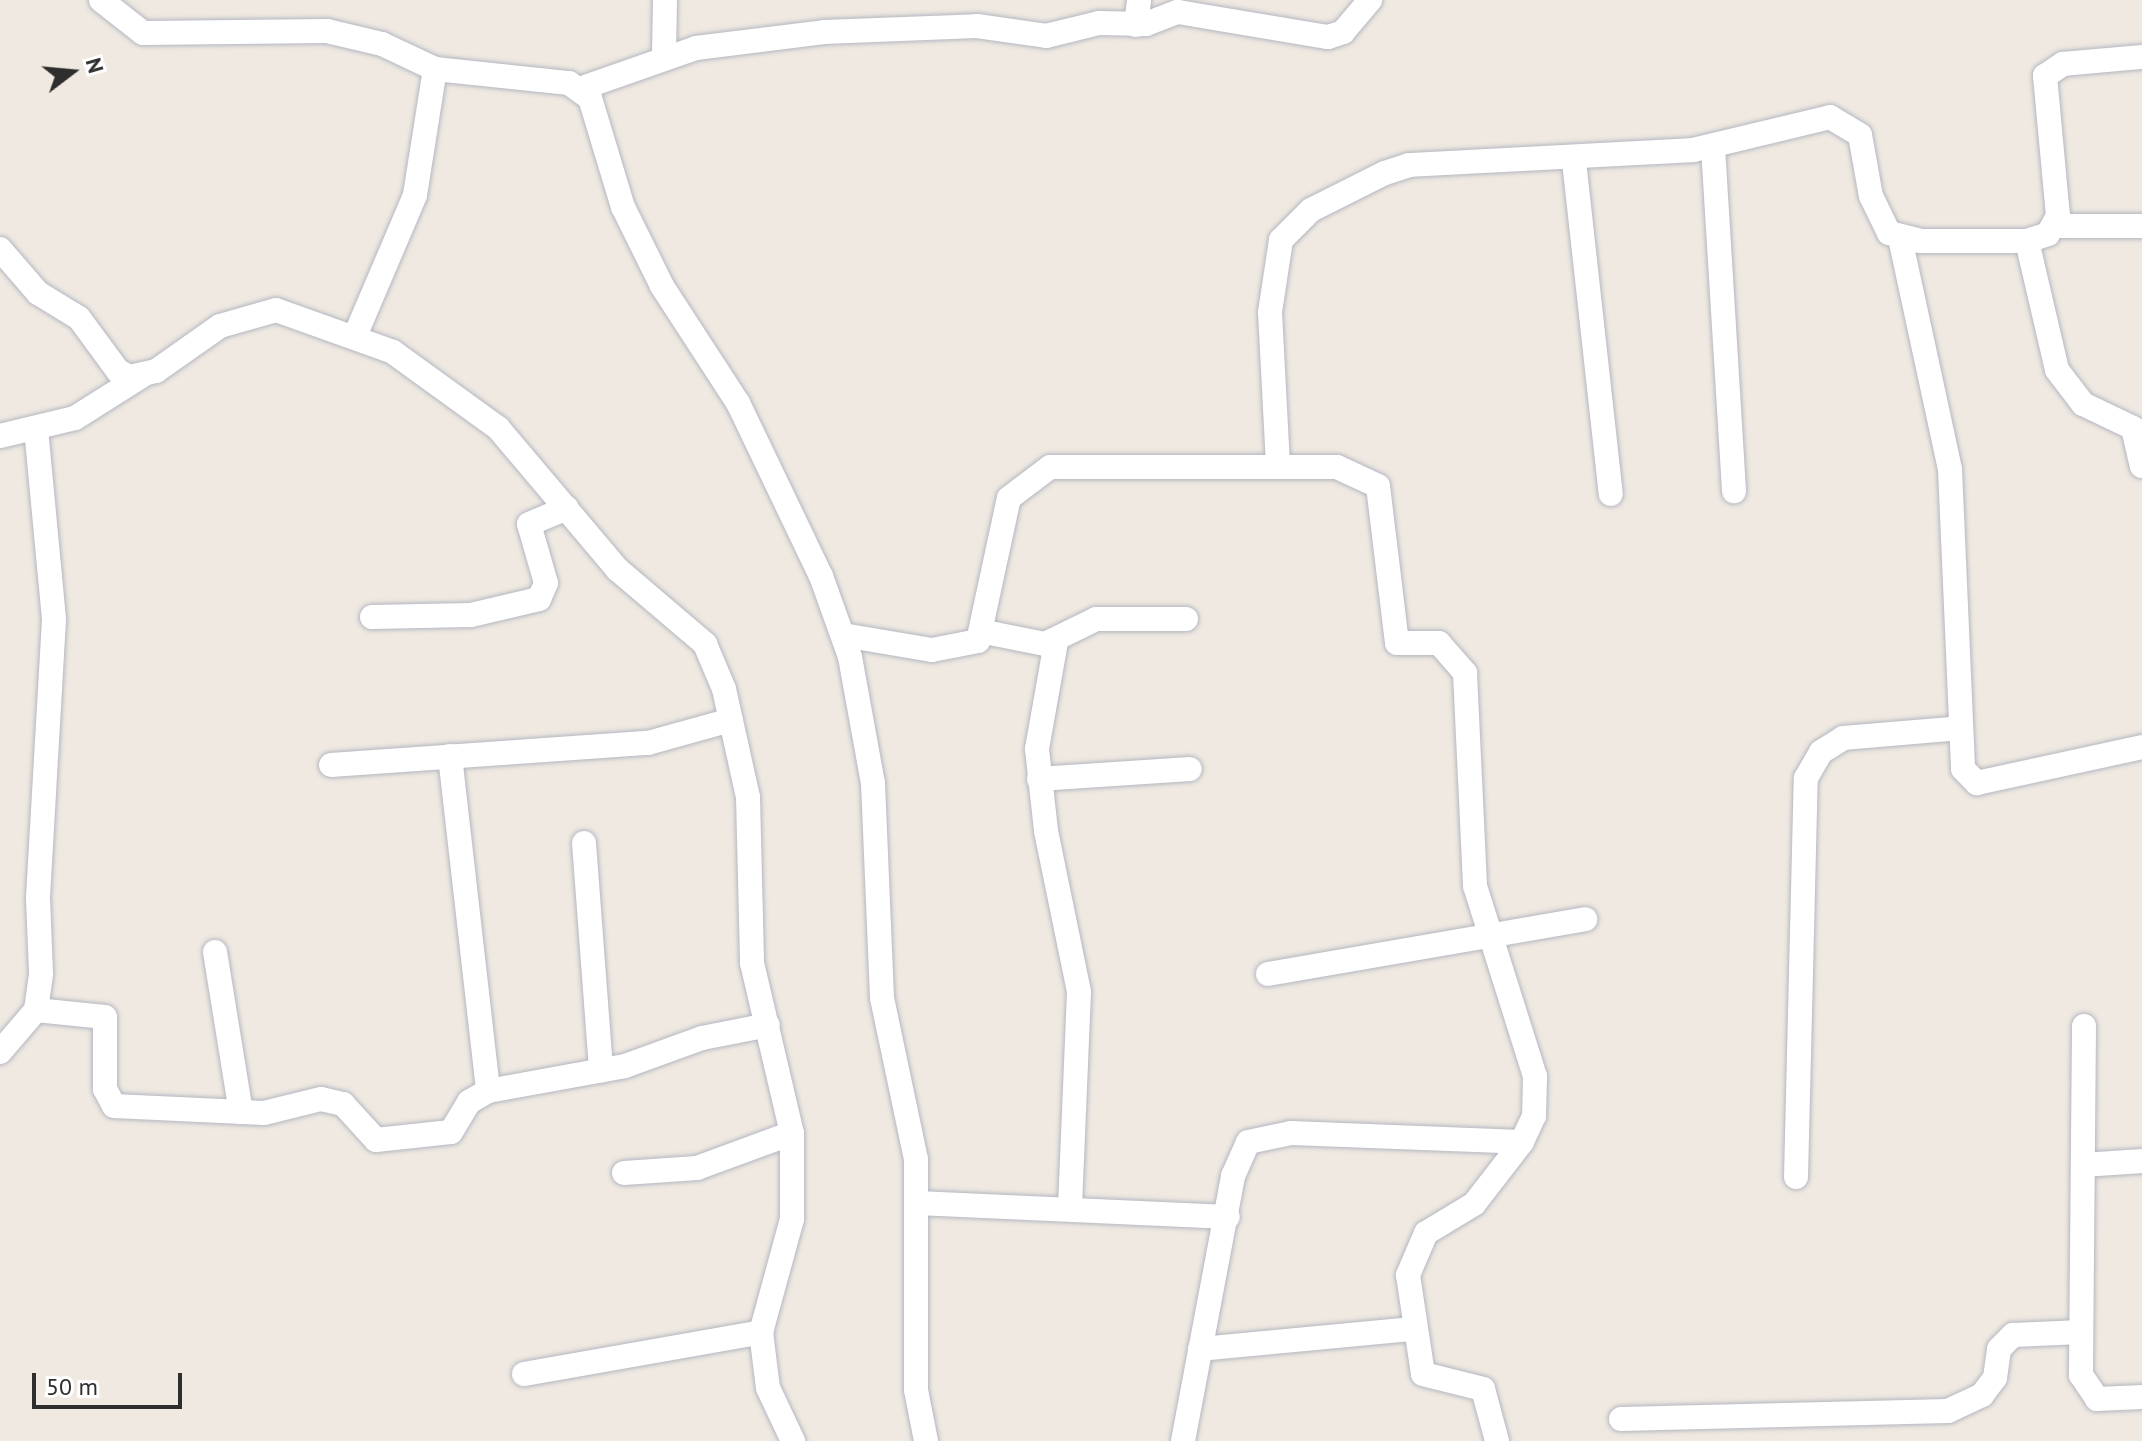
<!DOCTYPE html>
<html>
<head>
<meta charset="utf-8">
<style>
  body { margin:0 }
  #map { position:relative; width:2142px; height:1441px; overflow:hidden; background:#efe9e1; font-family:"PT Sans",sans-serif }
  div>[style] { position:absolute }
  .roads { filter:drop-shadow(0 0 2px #b4b7c1) drop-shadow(0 0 2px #b4b7c1) }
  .minor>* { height:24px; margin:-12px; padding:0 12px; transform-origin:12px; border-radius:12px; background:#fff }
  span { translate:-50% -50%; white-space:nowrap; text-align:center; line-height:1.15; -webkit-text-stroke:7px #fff; paint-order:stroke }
  .north { position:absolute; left:32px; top:32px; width:80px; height:80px; -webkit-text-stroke:6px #fff; paint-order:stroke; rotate:74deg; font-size:22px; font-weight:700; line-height:32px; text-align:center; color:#2e2e2e }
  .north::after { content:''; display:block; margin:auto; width:28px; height:36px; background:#2e2e2e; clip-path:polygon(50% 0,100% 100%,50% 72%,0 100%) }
  .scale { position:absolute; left:32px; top:1373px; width:150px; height:36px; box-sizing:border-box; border:4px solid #2e2e2e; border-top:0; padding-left:10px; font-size:24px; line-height:28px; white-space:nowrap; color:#2e2e2e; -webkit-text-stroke:6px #fff; paint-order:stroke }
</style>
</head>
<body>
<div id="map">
  <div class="roads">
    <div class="minor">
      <div style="left:101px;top:0;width:53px;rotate:38.2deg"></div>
      <div style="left:143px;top:33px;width:184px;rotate:-0.6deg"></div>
      <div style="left:327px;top:31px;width:57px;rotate:13.3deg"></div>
      <div style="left:382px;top:44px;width:59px;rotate:25.3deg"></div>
      <div style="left:435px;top:69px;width:135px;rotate:6deg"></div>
      <div style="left:569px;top:83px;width:26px;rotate:36deg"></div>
      <div style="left:590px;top:98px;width:114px;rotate:73.2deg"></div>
      <div style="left:623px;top:207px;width:88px;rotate:63.7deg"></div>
      <div style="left:662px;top:286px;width:140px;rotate:57deg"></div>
      <div style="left:738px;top:403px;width:192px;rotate:64.4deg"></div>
      <div style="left:821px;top:576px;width:86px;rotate:70.3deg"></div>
      <div style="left:850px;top:657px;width:128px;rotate:79.7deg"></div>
      <div style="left:873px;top:783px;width:215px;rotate:87.6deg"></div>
      <div style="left:882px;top:998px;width:165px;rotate:78.1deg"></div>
      <div style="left:916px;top:1159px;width:231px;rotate:90deg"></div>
      <div style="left:916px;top:1390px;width:52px;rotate:78.9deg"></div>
      <div style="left:1136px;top:25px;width:25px;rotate:-83deg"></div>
      <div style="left:664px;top:56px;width:56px;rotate:-89deg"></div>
      <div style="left:582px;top:88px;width:121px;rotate:-19.3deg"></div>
      <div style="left:696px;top:48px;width:129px;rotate:-7.1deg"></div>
      <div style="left:824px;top:32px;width:153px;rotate:-2.2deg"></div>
      <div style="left:977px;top:26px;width:70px;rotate:8.2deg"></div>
      <div style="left:1046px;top:36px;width:55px;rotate:-13.8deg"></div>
      <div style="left:1099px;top:23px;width:47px;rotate:1.2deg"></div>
      <div style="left:1146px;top:24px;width:34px;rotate:-21deg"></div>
      <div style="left:1178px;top:12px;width:152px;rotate:9.5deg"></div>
      <div style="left:1328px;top:37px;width:16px;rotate:-18deg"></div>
      <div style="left:1343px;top:32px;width:42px;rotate:-49.8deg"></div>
      <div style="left:1713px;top:147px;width:345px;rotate:86.5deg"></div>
      <div style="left:1574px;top:161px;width:335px;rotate:83.7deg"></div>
      <div style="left:2056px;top:226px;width:86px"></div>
      <div style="left:1900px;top:238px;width:236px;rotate:77.8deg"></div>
      <div style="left:1950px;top:469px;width:300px;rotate:87.5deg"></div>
      <div style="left:1963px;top:769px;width:20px;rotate:45deg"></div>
      <div style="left:1977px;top:783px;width:169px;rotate:-12.3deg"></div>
      <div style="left:2027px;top:241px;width:132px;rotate:76.9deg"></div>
      <div style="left:2057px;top:370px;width:43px;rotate:52.6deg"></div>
      <div style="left:2083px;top:404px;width:55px;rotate:25.6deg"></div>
      <div style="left:2133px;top:428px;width:39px;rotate:77deg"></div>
      <div style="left:0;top:249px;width:58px;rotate:49.2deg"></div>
      <div style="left:38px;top:293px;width:48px;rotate:31.4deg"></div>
      <div style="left:79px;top:318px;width:66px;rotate:53.7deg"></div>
      <div style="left:118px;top:371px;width:13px;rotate:27deg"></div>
      <div style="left:130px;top:377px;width:27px;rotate:-13deg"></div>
      <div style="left:156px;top:371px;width:78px;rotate:-35.1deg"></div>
      <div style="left:220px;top:326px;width:58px;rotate:-15.9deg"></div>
      <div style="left:276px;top:310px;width:124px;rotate:19.7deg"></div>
      <div style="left:393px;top:352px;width:130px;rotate:35.9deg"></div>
      <div style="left:498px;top:428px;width:185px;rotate:49.8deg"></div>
      <div style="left:617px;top:569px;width:116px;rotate:40.4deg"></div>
      <div style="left:705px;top:644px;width:49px;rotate:67.1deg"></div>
      <div style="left:724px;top:689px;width:111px;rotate:77.5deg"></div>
      <div style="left:748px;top:797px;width:166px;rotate:88.6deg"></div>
      <div style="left:752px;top:963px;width:175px;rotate:76.8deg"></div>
      <div style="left:792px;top:1133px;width:86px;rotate:90deg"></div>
      <div style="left:792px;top:1219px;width:117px;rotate:105.3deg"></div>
      <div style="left:761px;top:1332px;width:56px;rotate:82.9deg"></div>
      <div style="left:768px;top:1388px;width:59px;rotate:64.7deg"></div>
      <div style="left:355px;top:336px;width:153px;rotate:-66.9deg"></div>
      <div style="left:415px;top:195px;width:128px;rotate:-81deg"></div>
      <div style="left:0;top:436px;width:77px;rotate:-13.5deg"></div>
      <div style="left:75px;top:418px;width:80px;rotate:-32.3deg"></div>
      <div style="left:1278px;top:465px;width:153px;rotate:-93deg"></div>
      <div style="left:1270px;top:312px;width:73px;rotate:-81.3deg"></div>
      <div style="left:1281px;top:240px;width:42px;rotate:-45deg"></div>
      <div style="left:1311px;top:210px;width:83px;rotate:-26.6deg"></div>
      <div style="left:1385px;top:173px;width:25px;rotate:-18deg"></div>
      <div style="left:1409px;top:165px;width:284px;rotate:-3deg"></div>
      <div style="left:1693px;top:150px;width:141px;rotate:-13.5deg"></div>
      <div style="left:1830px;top:117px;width:35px;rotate:31deg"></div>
      <div style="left:1860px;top:135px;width:62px;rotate:79.8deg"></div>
      <div style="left:1871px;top:196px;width:41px;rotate:64.1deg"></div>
      <div style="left:1889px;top:233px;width:32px;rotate:14deg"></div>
      <div style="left:1920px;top:241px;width:107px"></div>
      <div style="left:2027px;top:241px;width:22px;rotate:-18deg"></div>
      <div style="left:2048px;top:234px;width:21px;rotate:-61deg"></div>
      <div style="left:2058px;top:216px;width:141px;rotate:-95.3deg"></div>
      <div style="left:2045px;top:76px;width:22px;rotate:-34deg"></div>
      <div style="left:2063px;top:64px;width:79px;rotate:-5.1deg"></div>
      <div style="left:372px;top:617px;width:99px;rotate:-1.2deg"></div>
      <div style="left:471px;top:615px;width:70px;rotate:-13.2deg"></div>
      <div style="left:539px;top:599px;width:17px;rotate:-66deg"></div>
      <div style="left:546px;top:583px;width:61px;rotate:-106.1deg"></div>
      <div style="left:529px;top:524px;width:41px;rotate:-22.8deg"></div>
      <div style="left:985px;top:632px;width:61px;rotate:11.3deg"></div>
      <div style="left:1045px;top:644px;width:57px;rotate:-26.1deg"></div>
      <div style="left:1096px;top:619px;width:90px"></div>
      <div style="left:843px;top:635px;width:90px;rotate:9.6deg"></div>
      <div style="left:932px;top:650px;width:47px;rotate:-11.1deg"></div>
      <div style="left:978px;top:641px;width:146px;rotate:-77.8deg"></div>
      <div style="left:1009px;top:498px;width:51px;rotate:-37.1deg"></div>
      <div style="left:1050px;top:467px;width:287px"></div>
      <div style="left:1337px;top:467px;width:45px;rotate:24.9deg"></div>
      <div style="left:1378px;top:486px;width:158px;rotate:83.1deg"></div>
      <div style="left:1397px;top:643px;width:42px"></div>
      <div style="left:1439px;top:643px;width:40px;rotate:49deg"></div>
      <div style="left:1465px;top:673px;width:213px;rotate:87.3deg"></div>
      <div style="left:1475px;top:886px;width:199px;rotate:72.5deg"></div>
      <div style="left:1535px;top:1076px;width:40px;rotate:91.4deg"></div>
      <div style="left:1534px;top:1116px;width:29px;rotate:115deg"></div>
      <div style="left:1522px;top:1142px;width:78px;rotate:127.7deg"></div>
      <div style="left:1474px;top:1204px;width:56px;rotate:148.9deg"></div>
      <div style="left:1426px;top:1233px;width:46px;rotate:113.2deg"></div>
      <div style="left:1408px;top:1275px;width:100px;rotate:81.4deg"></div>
      <div style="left:1423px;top:1374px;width:62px;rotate:14deg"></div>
      <div style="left:1483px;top:1389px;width:54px;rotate:74.9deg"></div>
      <div style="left:1056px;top:642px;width:109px;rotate:100.1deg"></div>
      <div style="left:1037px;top:749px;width:82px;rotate:83.7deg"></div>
      <div style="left:1046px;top:831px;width:164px;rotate:78.4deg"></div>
      <div style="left:1079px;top:992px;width:216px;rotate:92.4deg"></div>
      <div style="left:450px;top:756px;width:337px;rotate:83.5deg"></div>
      <div style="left:331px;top:765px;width:318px;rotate:-4deg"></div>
      <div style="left:648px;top:743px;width:86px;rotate:-15.5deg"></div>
      <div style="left:1039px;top:779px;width:151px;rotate:-3.8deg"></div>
      <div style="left:584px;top:843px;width:228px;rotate:85.7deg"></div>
      <div style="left:215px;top:952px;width:162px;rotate:80.8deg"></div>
      <div style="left:1268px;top:974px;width:322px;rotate:-9.8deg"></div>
      <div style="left:36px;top:1010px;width:69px;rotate:5.8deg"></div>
      <div style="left:105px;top:1017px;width:72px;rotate:90deg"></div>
      <div style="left:105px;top:1089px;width:19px;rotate:62deg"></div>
      <div style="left:114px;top:1106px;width:150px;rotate:2.7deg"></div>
      <div style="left:264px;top:1113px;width:59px;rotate:-13.8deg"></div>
      <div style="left:321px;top:1099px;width:23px;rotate:13deg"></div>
      <div style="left:343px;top:1104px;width:49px;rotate:47.5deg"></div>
      <div style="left:376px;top:1140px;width:75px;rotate:-6.1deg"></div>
      <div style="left:451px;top:1132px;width:35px;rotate:-59deg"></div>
      <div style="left:469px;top:1102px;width:22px;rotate:-30deg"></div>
      <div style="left:488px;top:1091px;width:139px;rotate:-10.3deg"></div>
      <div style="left:625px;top:1066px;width:82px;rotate:-20deg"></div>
      <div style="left:702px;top:1038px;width:67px;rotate:-11.1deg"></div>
      <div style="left:2084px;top:1026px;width:349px;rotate:90.5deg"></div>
      <div style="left:2081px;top:1375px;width:29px;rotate:56deg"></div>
      <div style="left:2097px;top:1399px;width:45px;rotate:-2.5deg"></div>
      <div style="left:0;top:1052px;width:55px;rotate:-49.4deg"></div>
      <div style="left:36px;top:1010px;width:37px;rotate:-82deg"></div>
      <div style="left:41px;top:973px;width:76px;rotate:-92.3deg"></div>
      <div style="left:38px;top:897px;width:278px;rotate:-86.7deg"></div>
      <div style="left:54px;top:619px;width:191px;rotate:-95.4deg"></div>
      <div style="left:2083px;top:1165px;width:59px;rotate:-3.9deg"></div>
      <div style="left:624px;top:1173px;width:73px;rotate:-3.9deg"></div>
      <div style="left:697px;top:1168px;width:101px;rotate:-20.2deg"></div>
      <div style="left:1796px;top:1177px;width:399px;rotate:-88.6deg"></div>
      <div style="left:1806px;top:778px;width:30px;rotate:-60deg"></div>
      <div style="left:1821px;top:752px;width:26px;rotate:-32deg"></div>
      <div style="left:1843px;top:738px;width:118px;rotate:-4.8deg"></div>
      <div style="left:918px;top:1203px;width:310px;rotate:2.6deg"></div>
      <div style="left:1200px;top:1349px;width:213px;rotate:-5.4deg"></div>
      <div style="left:524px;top:1374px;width:241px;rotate:-10deg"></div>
      <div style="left:1621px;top:1419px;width:327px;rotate:-1.4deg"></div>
      <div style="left:1948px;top:1411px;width:38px;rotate:-25deg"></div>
      <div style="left:1982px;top:1395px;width:21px;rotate:-53deg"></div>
      <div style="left:1995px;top:1378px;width:29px;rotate:-82deg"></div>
      <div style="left:1999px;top:1349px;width:20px;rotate:-45deg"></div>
      <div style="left:2013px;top:1335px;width:68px;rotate:-2.5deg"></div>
      <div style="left:1183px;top:1441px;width:270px;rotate:-79.3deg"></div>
      <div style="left:1233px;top:1176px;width:37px;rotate:-66deg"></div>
      <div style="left:1248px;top:1142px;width:44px;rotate:-11.8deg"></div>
      <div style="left:1291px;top:1133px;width:231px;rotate:2.2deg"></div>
    </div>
  </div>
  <div class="north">N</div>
  <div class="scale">50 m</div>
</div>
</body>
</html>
